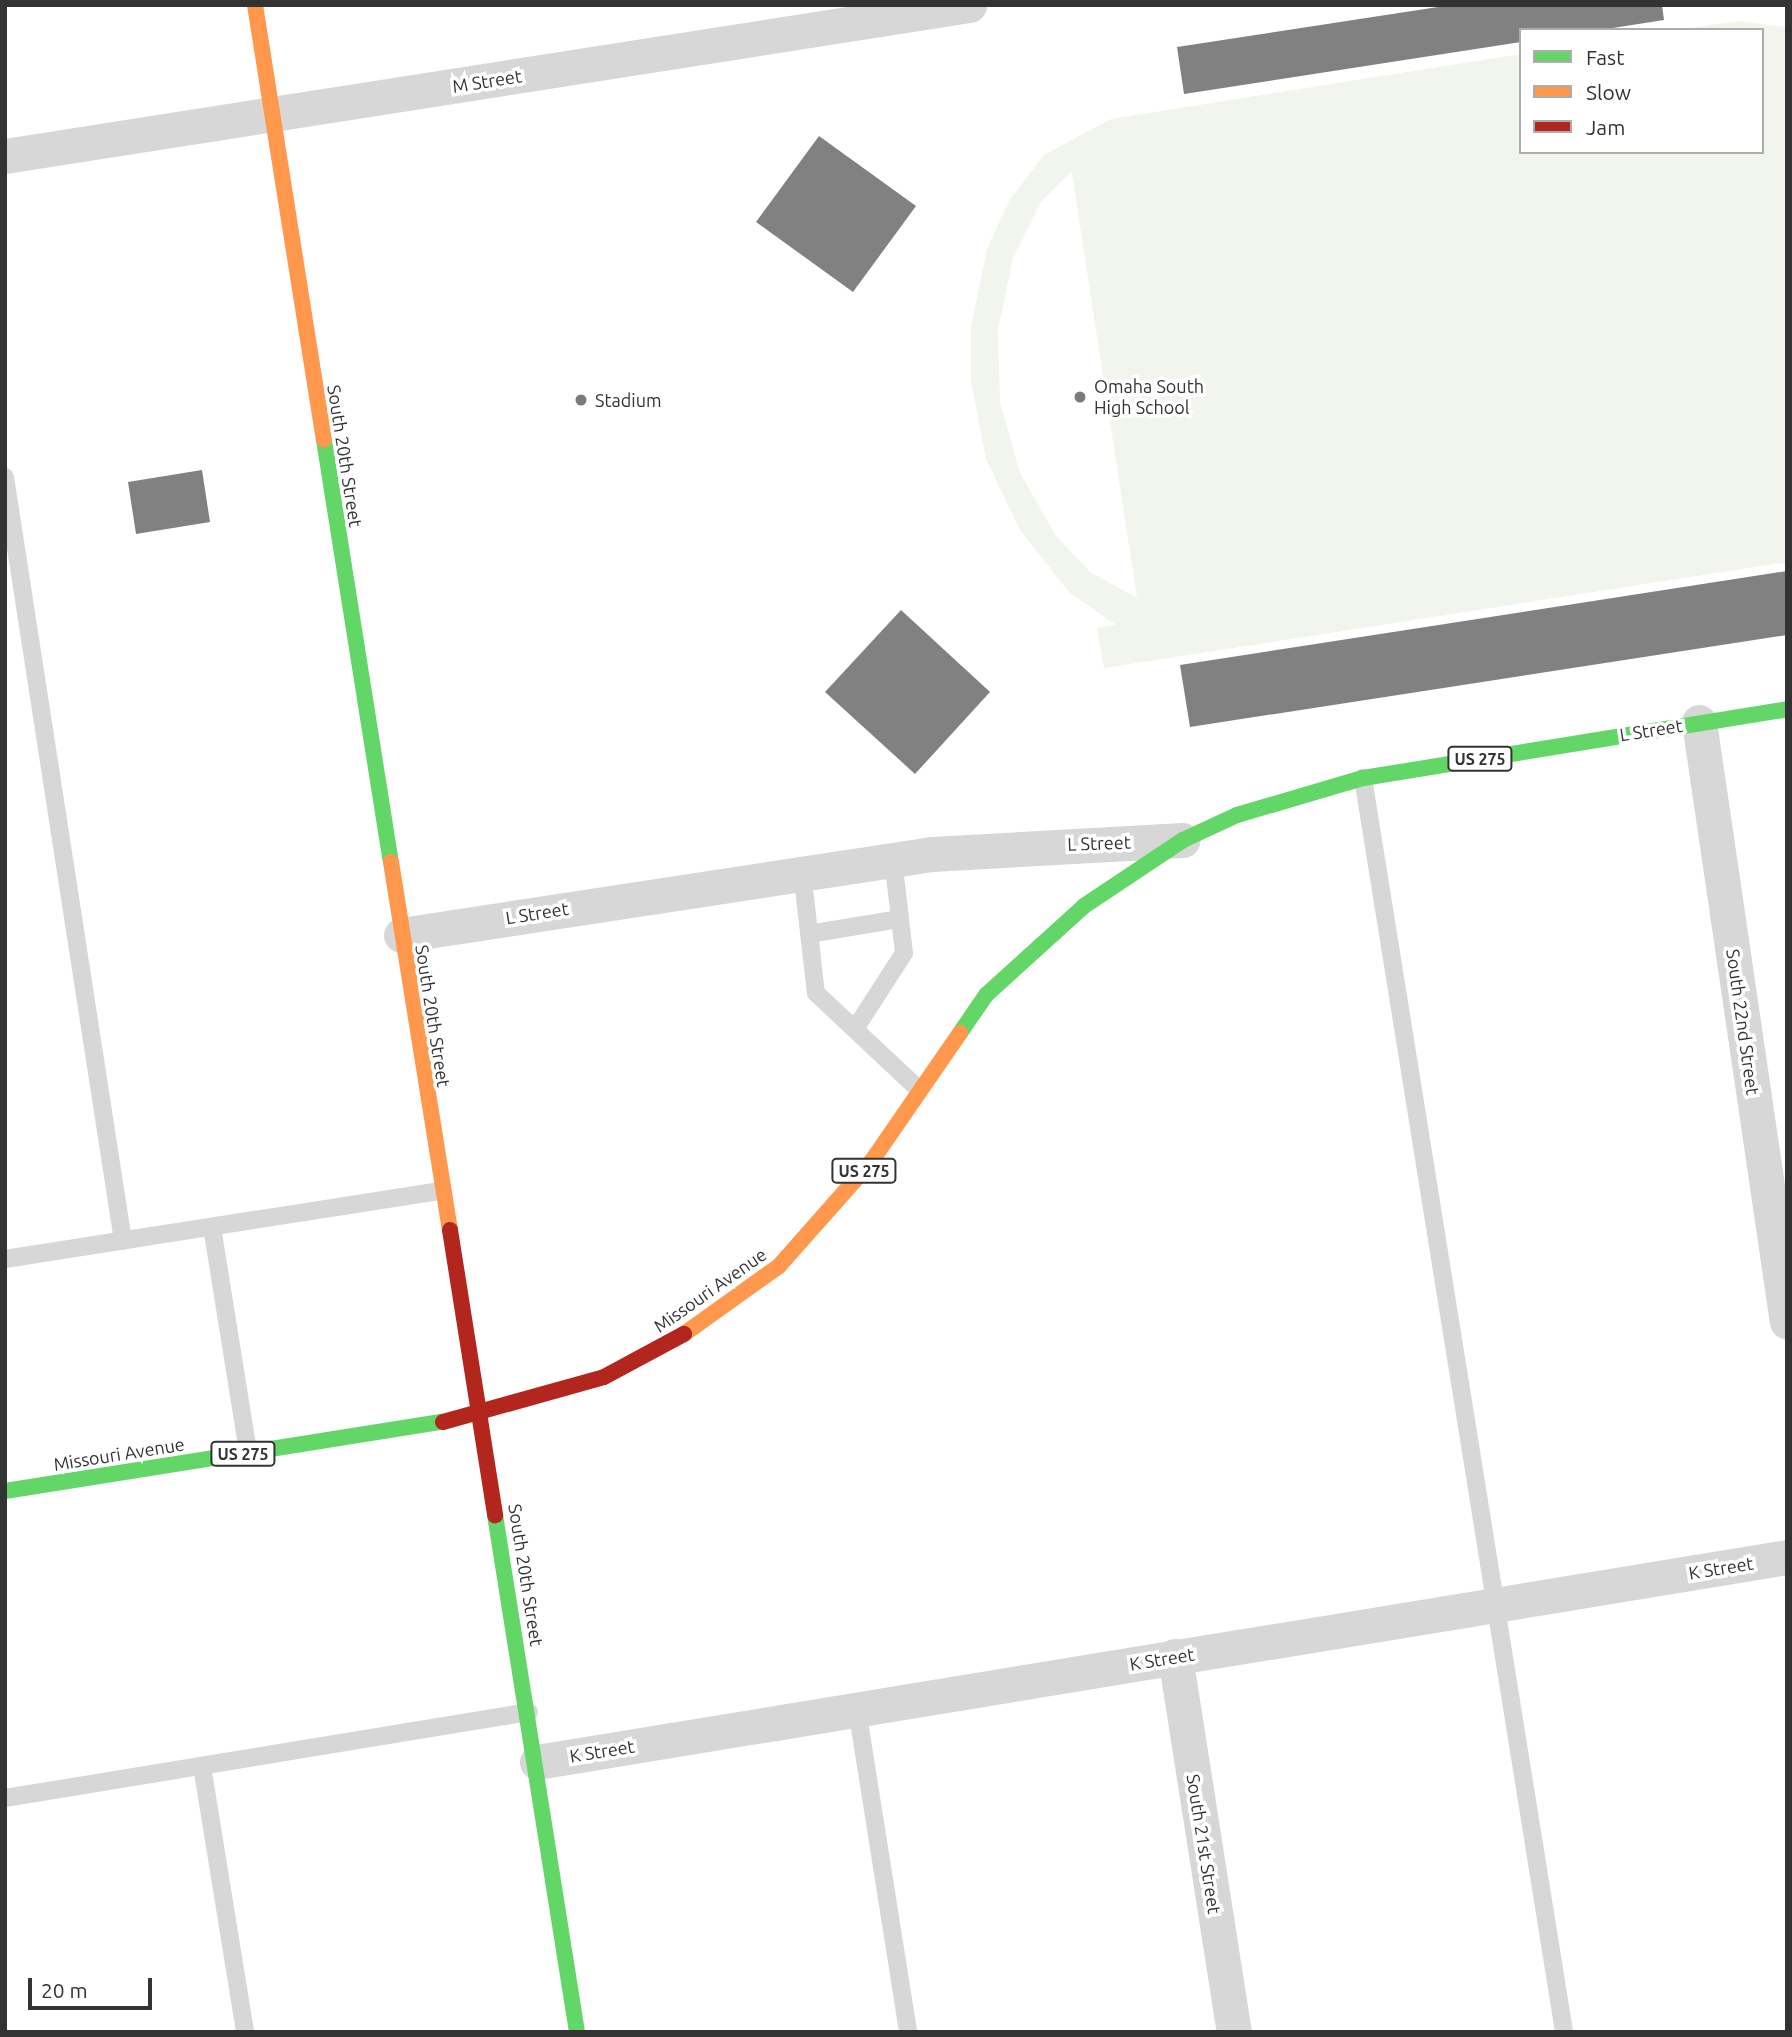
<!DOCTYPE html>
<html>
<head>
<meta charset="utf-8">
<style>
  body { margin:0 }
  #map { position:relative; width:1792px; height:2037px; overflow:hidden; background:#fff; font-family:Ubuntu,sans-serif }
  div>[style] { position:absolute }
  .green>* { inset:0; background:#f1f5ed }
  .building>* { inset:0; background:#818181 }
  .lane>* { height:18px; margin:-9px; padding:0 9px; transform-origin:9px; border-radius:9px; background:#d7d7d7 }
  .street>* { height:35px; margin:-17.5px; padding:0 17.5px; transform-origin:17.5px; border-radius:17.5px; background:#d7d7d7 }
  .fast>* { height:16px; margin:-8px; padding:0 8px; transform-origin:8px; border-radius:8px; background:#63d668 }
  .slow>* { height:16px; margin:-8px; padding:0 8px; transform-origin:8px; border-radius:8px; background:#ff974d }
  .jam>* { height:16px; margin:-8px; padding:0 8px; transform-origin:8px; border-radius:8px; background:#b3261e }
  .dots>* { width:19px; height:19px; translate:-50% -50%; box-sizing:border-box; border:4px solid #fff; border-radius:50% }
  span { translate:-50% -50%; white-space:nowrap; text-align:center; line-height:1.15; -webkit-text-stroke:7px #fff; paint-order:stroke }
  .shield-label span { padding:2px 5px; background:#fff; border:2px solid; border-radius:5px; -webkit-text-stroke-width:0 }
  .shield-label { font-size:16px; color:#333; font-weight:700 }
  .street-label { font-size:18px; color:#333 }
  .poi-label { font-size:18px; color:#333 }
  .left { translate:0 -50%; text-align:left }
  .frame { position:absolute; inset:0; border:7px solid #333; pointer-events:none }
  .legend { position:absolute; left:1519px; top:28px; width:245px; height:126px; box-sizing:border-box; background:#fff; border:2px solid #adadad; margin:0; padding:9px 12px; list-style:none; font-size:21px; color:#333 }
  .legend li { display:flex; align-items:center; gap:14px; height:35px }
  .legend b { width:35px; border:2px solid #adadad }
  .scale { position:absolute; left:28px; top:1978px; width:124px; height:32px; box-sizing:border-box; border:4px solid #333; border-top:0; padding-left:9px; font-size:21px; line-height:24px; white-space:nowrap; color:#333; -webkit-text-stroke:5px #fff; paint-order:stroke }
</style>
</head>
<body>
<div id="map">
  <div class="green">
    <div style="clip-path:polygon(evenodd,1739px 21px,1787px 27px,1787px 562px,1104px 668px,1097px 628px,1116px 625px,1069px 592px,1020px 530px,986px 459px,971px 381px,971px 327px,987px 249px,1009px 201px,1044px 155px,1111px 119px,1521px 54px,1521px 152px,1762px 152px,1762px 30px,1676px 30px,1739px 21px,1071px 172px,1072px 173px,1137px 598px,1090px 572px,1056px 536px,1020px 473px,1000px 402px,998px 330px,1013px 258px,1040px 203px,1071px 172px)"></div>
  </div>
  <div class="building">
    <div style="clip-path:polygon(1451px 5px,1662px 5px,1664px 20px,1600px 30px,1521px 30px,1521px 42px,1184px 94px,1177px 47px)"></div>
    <div style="clip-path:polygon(819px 136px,916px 206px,853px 292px,756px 222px)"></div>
    <div style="clip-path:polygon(202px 470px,210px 522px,136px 534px,128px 482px)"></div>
    <div style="clip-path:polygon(1787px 571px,1787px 635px,1190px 727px,1180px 665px)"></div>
    <div style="clip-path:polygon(901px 610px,990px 692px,915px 774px,825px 692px)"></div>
  </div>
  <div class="lane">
    <div style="left:5px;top:477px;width:773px;rotate:81.22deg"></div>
    <div style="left:1363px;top:778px;width:1270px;rotate:80.89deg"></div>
    <div style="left:802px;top:871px;width:123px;rotate:83.5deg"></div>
    <div style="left:816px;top:993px;width:139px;rotate:43.2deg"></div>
    <div style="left:809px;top:934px;width:92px;rotate:-9.4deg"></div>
    <div style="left:855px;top:1029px;width:90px;rotate:-57.2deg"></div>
    <div style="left:904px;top:953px;width:95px;rotate:-96.7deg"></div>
    <div style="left:212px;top:1227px;width:229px;rotate:80.9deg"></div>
    <div style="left:5px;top:1259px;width:441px;rotate:-8.9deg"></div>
    <div style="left:857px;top:1709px;width:327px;rotate:81deg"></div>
    <div style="left:202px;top:1766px;width:269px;rotate:80.8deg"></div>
    <div style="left:5px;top:1798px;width:531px;rotate:-9.32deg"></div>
  </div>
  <div class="street">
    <div style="left:5px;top:156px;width:976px;rotate:-8.9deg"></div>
    <div style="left:1699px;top:722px;width:606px;rotate:81.66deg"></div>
    <div style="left:401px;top:935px;width:537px;rotate:-8.67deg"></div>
    <div style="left:932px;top:854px;width:251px;rotate:-3.2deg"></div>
    <div style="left:1175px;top:1656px;width:381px;rotate:81.1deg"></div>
    <div style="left:537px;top:1762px;width:1267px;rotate:-9.31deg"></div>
  </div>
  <div class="fast">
    <div style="left:324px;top:440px;width:427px;rotate:81deg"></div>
    <div style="left:960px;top:1033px;width:46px;rotate:-55.6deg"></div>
    <div style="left:986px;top:995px;width:132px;rotate:-42.2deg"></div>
    <div style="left:1084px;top:906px;width:119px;rotate:-33.7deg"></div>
    <div style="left:1183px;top:840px;width:60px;rotate:-24.8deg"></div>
    <div style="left:1237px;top:815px;width:131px;rotate:-16.4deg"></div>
    <div style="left:1363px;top:778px;width:430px;rotate:-9.2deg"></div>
    <div style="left:5px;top:1491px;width:443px;rotate:-9deg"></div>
    <div style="left:495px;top:1515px;width:523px;rotate:80.99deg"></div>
  </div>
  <div class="slow">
    <div style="left:255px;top:5px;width:440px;rotate:81deg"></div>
    <div style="left:391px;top:862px;width:373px;rotate:80.9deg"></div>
    <div style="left:684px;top:1334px;width:117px;rotate:-35.6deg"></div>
    <div style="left:779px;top:1266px;width:139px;rotate:-48.5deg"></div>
    <div style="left:871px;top:1162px;width:157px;rotate:-55.4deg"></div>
  </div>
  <div class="jam">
    <div style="left:450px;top:1230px;width:289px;rotate:81deg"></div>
    <div style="left:443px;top:1422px;width:167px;rotate:-15.6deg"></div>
    <div style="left:604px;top:1377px;width:91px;rotate:-28.3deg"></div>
  </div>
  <div class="dots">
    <div style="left:1080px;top:397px;background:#7a7a7a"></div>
    <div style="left:581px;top:400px;background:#7a7a7a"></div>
  </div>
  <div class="shield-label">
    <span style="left:1480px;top:759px">US 275</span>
    <span style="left:864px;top:1171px">US 275</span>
    <span style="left:243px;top:1454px">US 275</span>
  </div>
  <div class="street-label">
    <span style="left:487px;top:81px;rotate:-9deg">M Street</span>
    <span style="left:345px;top:456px;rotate:81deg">South 20th Street</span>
    <span style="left:1651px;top:730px;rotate:-9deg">L Street</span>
    <span style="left:1099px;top:843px;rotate:-2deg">L Street</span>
    <span style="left:537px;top:913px;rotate:-9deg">L Street</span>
    <span style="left:433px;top:1016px;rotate:81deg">South 20th Street</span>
    <span style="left:1743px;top:1022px;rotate:82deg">South 22nd Street</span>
    <span style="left:710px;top:1290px;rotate:-35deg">Missouri Avenue</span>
    <span style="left:119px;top:1454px;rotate:-9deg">Missouri Avenue</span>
    <span style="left:1721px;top:1568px;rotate:-9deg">K Street</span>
    <span style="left:526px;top:1575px;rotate:81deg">South 20th Street</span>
    <span style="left:1162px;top:1659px;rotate:-9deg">K Street</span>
    <span style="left:602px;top:1751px;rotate:-9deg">K Street</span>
    <span style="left:1204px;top:1844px;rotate:81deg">South 21st Street</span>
  </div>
  <div class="poi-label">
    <span class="left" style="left:1094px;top:397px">Omaha South<br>High School</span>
    <span class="left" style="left:595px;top:400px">Stadium</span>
  </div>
  <div class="frame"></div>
  <ul class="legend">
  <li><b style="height:9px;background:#63d668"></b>Fast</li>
  <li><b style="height:9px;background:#ff974d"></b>Slow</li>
  <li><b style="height:9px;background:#b3261e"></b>Jam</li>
  </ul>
  <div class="scale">20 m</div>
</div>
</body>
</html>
